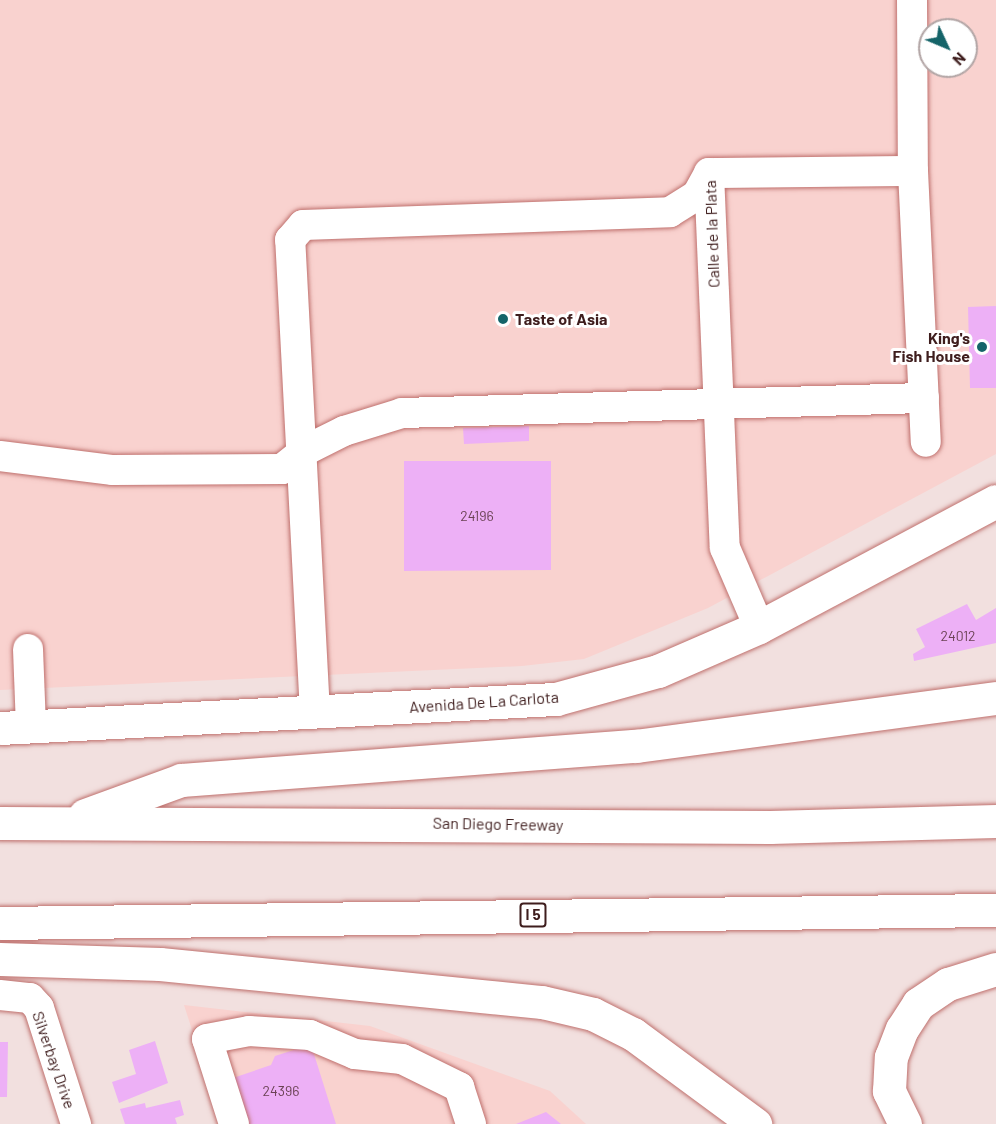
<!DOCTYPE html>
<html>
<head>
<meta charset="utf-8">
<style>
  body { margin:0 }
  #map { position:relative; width:996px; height:1124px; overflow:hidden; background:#f2e0df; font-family:Barlow,sans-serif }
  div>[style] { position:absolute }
  .built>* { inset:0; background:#f9d2cf }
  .building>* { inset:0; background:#edb0f6 }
  .roads { filter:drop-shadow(0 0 2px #bf706d) drop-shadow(0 0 2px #bf706d) }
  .minor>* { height:30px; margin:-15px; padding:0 15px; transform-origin:15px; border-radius:15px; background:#fff }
  .major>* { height:33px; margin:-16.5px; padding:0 16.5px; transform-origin:16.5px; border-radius:16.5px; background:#fff }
  .highway>* { height:33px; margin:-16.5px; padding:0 16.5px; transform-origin:16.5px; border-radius:16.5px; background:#fff }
  .dots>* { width:16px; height:16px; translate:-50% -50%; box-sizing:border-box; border:3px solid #fff; border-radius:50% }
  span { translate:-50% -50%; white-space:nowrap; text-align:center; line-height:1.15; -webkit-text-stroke:6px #fff; paint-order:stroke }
  .number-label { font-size:14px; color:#6a4253 }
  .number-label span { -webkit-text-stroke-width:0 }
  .shield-label span { padding:2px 4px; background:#fff; border:2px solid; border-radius:4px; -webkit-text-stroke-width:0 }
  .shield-label { font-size:15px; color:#3e1d1d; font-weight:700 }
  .street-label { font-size:16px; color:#3e1d1d }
  .poi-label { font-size:16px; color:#3e1d1d; font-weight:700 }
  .left { translate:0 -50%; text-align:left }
  .right { translate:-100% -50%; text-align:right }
  .north { position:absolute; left:918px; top:18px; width:60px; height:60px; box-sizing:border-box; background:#fff; border:2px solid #b2a5a5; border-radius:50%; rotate:134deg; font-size:16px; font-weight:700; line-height:24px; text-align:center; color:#3e1d1d }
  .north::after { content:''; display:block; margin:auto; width:21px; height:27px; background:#156469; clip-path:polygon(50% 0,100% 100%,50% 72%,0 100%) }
</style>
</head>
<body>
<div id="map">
  <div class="built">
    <div style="clip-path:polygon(evenodd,0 0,996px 0,996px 454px,708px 608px,584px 659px,522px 666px,0 690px,0 0,930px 30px,966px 30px,966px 66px,930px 66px,930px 30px)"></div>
    <div style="clip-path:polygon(184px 1005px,370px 1026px,550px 1091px,586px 1124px,222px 1124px)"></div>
  </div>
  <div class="building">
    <div style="clip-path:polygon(996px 306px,996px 388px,970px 388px,968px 307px)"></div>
    <div style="clip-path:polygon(529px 426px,529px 441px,464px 444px,463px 428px)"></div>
    <div style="clip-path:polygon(404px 461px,551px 461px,551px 570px,404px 571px)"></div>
    <div style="clip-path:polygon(967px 604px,976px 620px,996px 608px,996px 643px,914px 661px,913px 654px,925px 647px,916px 629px)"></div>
    <div style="clip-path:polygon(155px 1041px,168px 1083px,119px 1103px,112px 1082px,136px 1074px,129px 1050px)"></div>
    <div style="clip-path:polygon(0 1042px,8px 1042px,7px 1097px,0 1097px)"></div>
    <div style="clip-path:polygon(303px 1047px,313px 1051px,336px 1124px,248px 1124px,233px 1078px,271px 1065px,275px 1056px)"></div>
    <div style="clip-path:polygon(180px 1100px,184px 1115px,175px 1118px,177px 1124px,125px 1124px,120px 1109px,145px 1103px,146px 1108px)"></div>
    <div style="clip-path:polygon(546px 1112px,561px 1124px,516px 1124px)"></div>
  </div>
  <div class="roads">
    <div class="minor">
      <div style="left:912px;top:0;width:171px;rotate:89.7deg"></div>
      <div style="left:913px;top:171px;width:271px;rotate:87.3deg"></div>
      <div style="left:709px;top:173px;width:375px;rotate:87.6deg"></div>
      <div style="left:725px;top:548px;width:86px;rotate:66.7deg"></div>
      <div style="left:709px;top:173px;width:204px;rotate:-0.6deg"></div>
      <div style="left:0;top:456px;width:114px;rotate:7.1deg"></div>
      <div style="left:113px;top:470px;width:169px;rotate:-0.3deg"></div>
      <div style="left:282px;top:469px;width:28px;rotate:-39deg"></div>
      <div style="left:304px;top:451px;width:45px;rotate:-26.6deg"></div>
      <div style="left:344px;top:431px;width:61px;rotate:-17.2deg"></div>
      <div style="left:402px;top:413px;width:522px;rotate:-1.65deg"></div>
      <div style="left:28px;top:649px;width:78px;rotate:87.8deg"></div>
      <div style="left:315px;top:713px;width:474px;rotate:-93deg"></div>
      <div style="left:290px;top:240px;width:20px;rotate:-49deg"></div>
      <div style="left:303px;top:225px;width:367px;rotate:-2deg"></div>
      <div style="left:670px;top:212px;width:32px;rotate:-32deg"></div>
      <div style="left:697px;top:195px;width:25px;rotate:-61deg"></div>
      <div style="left:0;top:995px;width:30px;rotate:6deg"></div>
      <div style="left:30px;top:998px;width:13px;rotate:48deg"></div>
      <div style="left:39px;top:1008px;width:122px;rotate:72.3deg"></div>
      <div style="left:234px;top:1124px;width:89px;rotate:-107.6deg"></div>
      <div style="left:207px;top:1039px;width:43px;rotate:-10.8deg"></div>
      <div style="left:249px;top:1031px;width:61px;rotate:3.8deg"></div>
      <div style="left:310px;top:1035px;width:49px;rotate:22.9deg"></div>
      <div style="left:355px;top:1054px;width:47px;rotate:6.1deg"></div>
      <div style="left:402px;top:1059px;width:64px;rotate:26.2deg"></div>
      <div style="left:459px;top:1087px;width:39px;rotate:72deg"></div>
    </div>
    <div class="major">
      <div style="left:0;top:728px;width:557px;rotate:-2.99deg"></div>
      <div style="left:556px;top:699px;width:106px;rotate:-15.4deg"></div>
      <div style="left:658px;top:671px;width:110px;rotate:-23.5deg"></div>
      <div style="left:759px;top:627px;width:268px;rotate:-28deg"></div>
    </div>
    <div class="highway">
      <div style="left:85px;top:815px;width:102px;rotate:-20deg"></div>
      <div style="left:181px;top:780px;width:456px;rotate:-4.3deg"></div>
      <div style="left:636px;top:746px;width:363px;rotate:-7.6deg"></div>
      <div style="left:0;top:823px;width:770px;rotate:0.3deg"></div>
      <div style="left:770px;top:827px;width:226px;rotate:-1.5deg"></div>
      <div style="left:0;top:923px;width:996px;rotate:-0.75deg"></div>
      <div style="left:0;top:959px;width:160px;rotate:1.8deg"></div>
      <div style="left:160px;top:964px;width:384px;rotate:5.7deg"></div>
      <div style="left:542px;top:1002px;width:52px;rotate:13.2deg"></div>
      <div style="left:593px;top:1014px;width:45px;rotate:26.6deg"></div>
      <div style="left:633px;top:1034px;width:152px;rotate:36.4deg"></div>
      <div style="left:905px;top:1124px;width:37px;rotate:-116deg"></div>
      <div style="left:889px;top:1091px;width:34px;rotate:-87deg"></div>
      <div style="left:891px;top:1057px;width:30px;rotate:-69deg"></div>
      <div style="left:902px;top:1029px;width:30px;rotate:-57deg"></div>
      <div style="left:918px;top:1004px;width:36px;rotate:-34deg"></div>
      <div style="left:948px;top:984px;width:50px;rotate:-17.4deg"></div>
    </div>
  </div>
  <div class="dots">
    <div style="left:503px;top:319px;background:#156469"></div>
    <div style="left:982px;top:347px;background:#156469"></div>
  </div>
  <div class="number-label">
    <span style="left:477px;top:516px">24196</span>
    <span style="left:958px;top:636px">24012</span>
    <span style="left:281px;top:1091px">24396</span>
  </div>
  <div class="shield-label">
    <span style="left:533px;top:915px">I 5</span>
  </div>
  <div class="street-label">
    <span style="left:712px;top:234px;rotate:-92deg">Calle de la Plata</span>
    <span style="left:484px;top:702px;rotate:-4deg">Avenida De La Carlota</span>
    <span style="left:498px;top:824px;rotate:1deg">San Diego Freeway</span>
    <span style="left:54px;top:1060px;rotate:71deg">Silverbay Drive</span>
  </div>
  <div class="poi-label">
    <span class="left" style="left:515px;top:319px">Taste of Asia</span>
    <span class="right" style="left:970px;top:347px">King's<br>Fish House</span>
  </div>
  <div class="north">N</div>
</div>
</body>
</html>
